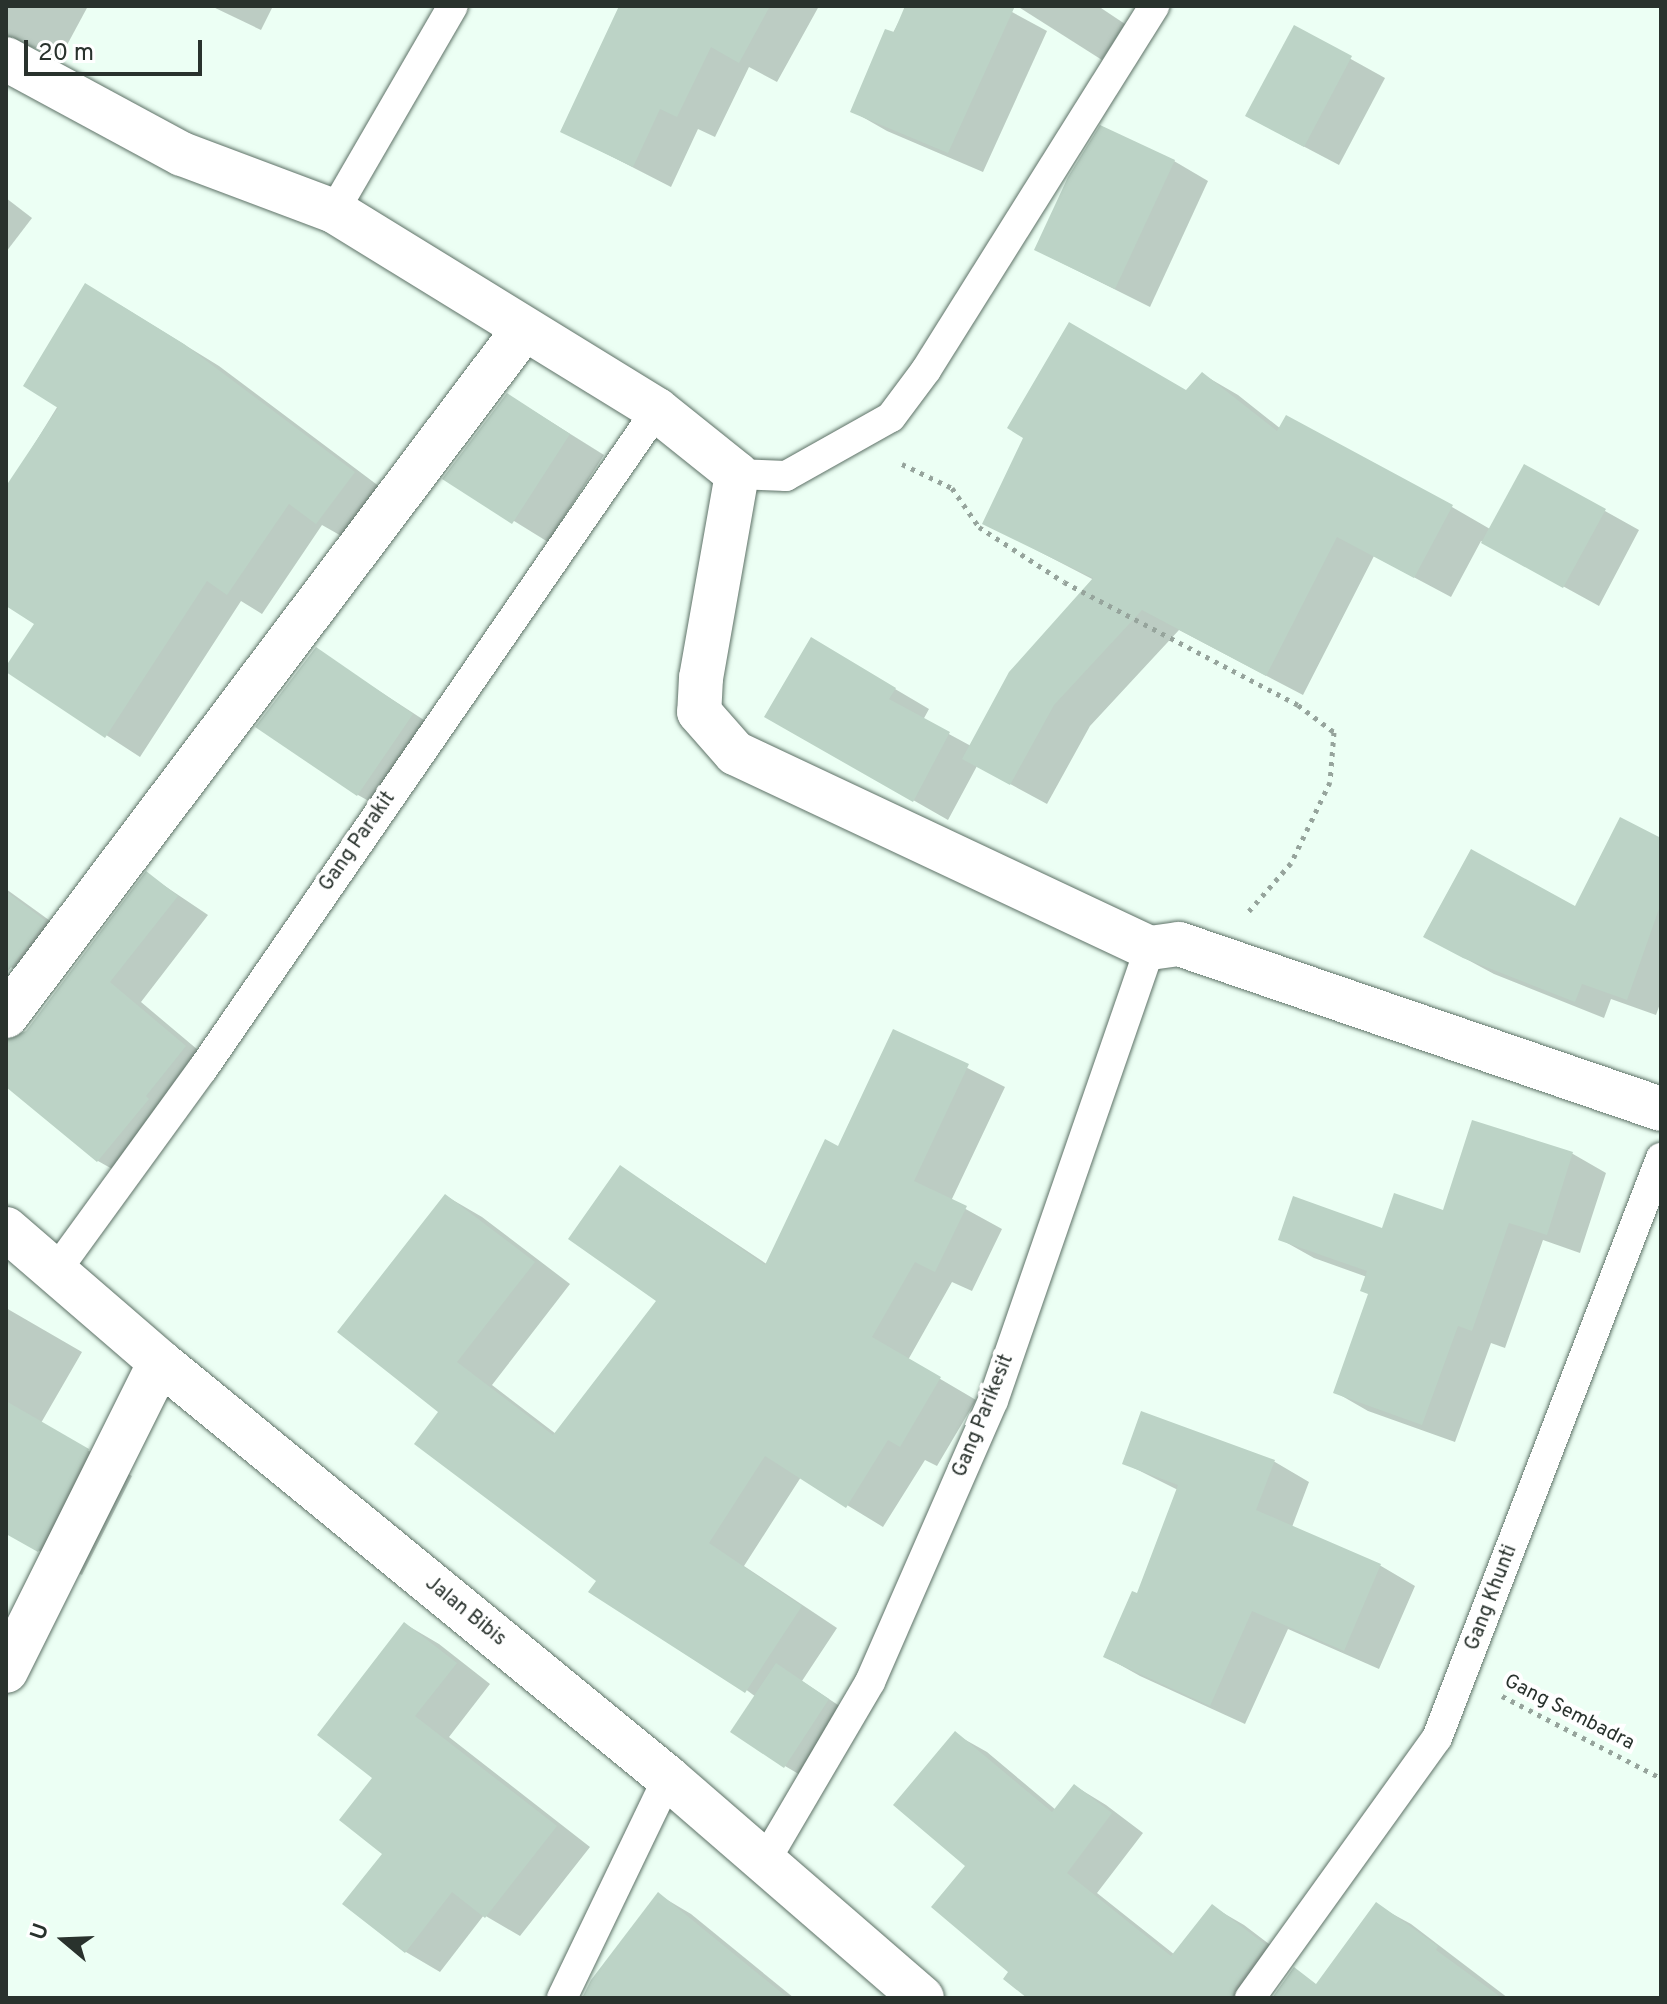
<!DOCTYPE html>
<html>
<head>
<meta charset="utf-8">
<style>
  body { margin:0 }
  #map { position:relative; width:1667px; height:2004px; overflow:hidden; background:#ecfff4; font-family:Overpass,sans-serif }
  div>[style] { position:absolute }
  .shadow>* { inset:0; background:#0003 }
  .building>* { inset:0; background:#bcd3c6 }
  .path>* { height:5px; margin-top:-2.5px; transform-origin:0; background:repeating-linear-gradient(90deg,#96a49c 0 4px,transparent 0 10px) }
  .roads { filter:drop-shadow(0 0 2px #5e7267) drop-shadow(0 0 2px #5e7267) }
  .lane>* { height:30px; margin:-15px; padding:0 15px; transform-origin:15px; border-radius:15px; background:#fff }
  .street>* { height:44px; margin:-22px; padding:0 22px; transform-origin:22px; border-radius:22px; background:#fff }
  .secondary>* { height:44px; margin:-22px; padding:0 22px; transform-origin:22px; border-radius:22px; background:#fff }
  span { translate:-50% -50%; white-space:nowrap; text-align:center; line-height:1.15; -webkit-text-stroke:8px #fff; paint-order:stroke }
  .street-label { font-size:20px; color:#29322d }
  .frame { position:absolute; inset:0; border:8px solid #29322d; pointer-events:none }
  .north { position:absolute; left:24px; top:1900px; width:80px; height:80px; -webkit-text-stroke:6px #fff; paint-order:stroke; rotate:289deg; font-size:22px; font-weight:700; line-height:32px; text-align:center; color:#29322d }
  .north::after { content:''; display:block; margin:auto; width:28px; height:36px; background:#29322d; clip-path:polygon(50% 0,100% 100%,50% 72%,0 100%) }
  .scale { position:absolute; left:24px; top:40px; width:178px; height:36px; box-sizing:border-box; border:4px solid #29322d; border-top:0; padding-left:10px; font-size:24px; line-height:28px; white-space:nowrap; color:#29322d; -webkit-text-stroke:6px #fff; paint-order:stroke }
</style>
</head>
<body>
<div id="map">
  <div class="shadow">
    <div style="clip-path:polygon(6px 6px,88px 6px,60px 58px,6px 37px)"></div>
    <div style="clip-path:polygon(211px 6px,273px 6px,261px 30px)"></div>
    <div style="clip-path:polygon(621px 6px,819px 6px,777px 82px,749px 67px,715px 137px,698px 129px,671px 187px,562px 131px)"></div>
    <div style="clip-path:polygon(907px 6px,1001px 6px,1047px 31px,983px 172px,887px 131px,852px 111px)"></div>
    <div style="clip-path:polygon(1017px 6px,1098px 6px,1125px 24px,1102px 60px)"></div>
    <div style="clip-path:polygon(1295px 28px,1385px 78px,1339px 165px,1282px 135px)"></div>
    <div style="clip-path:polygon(1174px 161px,1208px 181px,1150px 307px,1036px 250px)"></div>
    <div style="clip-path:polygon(6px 198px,32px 218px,6px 252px)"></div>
    <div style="clip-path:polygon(120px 305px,219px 366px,388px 493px,352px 542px,322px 525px,262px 614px,241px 601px,140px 757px,6px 670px,37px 624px,6px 604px,6px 490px)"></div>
    <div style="clip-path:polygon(1202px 374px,1238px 395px,1281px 429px,1452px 507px,1490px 529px,1605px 511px,1639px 530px,1599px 606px,1481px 541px,1451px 597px,1374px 556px,1303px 695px,1179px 630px,1090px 726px,1047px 804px,977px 766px,948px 820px,766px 716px,812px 640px,929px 709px,923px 720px,971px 746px,1094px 580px,984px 523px,1187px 393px)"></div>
    <div style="clip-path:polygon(508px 395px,604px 455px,548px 542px,445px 478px)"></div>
    <div style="clip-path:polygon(316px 650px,447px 735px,392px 814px,358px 795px)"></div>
    <div style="clip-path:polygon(1661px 841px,1661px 1001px,1656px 1015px,1611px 999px,1604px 1018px,1494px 974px,1455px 953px,1576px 909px)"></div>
    <div style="clip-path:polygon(147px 874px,208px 915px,141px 1002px,217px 1066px,130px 1179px,98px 1161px,6px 1084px,6px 1065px)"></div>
    <div style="clip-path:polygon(6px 889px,78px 941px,43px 987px,6px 964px)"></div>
    <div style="clip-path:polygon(894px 1031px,1005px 1087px,951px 1201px,1002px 1229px,972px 1291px,952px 1282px,908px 1360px,976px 1400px,937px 1466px,925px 1460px,883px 1527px,801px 1477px,744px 1566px,837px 1628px,802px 1681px,862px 1721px,819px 1786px,785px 1766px,756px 1697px,599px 1580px,441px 1412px,446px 1196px,482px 1217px,570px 1284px,492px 1385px,556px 1434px,658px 1301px,621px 1167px,768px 1265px,839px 1148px)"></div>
    <div style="clip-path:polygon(1473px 1122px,1573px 1154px,1606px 1173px,1580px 1253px,1543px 1240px,1505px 1348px,1491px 1343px,1455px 1442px,1368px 1411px,1335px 1392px,1370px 1295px,1367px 1277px,1314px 1258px,1280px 1239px,1383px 1231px,1444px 1213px)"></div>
    <div style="clip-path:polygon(6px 1308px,82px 1352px,41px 1423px,132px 1476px,82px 1575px,6px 1532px)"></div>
    <div style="clip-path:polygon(1142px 1413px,1275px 1462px,1309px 1482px,1292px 1527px,1381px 1566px,1415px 1586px,1379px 1669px,1288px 1629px,1245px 1724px,1140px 1676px,1106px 1657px,1138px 1595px,1178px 1490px,1124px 1463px)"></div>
    <div style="clip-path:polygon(405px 1624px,439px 1644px,490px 1684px,449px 1737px,590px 1847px,520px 1936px,484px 1915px,440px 1972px,406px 1952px,385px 1853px,374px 1778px)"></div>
    <div style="clip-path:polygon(955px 1734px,987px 1752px,1056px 1810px,1075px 1786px,1106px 1805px,1143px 1833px,1097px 1893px,1175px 1955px,1213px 1907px,1244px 1925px,1290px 1960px,1260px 1998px,1030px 1998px,1011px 1972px,967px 1866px)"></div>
    <div style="clip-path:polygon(659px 1895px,691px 1914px,794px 1998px,584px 1998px)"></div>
    <div style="clip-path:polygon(1376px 1905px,1411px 1924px,1508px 1998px,1329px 1998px)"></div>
  </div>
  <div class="building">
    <div style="clip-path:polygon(619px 6px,770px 6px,739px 63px,711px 47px,677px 117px,660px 109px,633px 167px,560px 132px)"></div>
    <div style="clip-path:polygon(905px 6px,1015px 6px,948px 153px,850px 112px,885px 29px,894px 32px)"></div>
    <div style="clip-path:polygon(1294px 25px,1352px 56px,1304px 147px,1245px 116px)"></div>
    <div style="clip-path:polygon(1100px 125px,1175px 160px,1115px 289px,1034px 250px,1068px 177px)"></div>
    <div style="clip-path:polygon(85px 283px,184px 344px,355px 472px,316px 524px,289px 504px,227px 595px,207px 581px,105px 738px,6px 672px,6px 666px,34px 624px,6px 606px,6px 486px,58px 408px,23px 386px)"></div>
    <div style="clip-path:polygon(1069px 322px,1186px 390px,1202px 372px,1277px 431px,1286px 415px,1453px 505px,1414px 578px,1337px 537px,1266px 676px,1142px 610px,1054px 705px,1010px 785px,962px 759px,1009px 672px,1093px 578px,982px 524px,1023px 438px,1007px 428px)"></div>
    <div style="clip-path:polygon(507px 393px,570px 434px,512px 524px,442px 479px)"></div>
    <div style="clip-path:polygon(1524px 464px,1606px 509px,1563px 588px,1481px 543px)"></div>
    <div style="clip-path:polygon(811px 637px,896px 688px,889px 699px,950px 732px,913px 802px,764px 717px)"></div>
    <div style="clip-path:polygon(316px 647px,413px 714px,357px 796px,255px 727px)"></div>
    <div style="clip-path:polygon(1620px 817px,1661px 838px,1661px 903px,1627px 1000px,1582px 984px,1575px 1002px,1463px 958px,1423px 937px,1471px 849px,1575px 906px)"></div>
    <div style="clip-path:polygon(146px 871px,178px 896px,110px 982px,186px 1046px,146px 1096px,149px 1099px,97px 1162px,6px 1087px,6px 1040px,26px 1031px)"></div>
    <div style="clip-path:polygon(6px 891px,46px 921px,6px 974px)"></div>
    <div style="clip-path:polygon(893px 1029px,969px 1064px,914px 1181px,967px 1206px,935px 1272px,915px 1262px,872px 1337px,941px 1377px,900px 1447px,888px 1440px,846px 1508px,765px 1456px,709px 1543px,802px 1606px,745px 1693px,588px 1592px,596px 1581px,414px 1444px,438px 1412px,337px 1332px,445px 1194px,535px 1262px,457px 1362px,553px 1435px,656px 1301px,568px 1239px,620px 1165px,765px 1265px,825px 1139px,838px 1146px)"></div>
    <div style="clip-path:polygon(1472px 1120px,1573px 1152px,1547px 1235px,1509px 1223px,1472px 1331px,1458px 1326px,1422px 1425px,1333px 1393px,1368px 1294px,1360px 1291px,1367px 1271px,1278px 1240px,1293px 1196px,1382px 1228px,1394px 1193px,1443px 1210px)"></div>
    <div style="clip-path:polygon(6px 1401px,89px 1449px,38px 1552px,6px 1534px)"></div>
    <div style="clip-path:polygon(1141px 1411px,1275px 1460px,1256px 1510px,1381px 1564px,1344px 1651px,1252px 1611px,1210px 1706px,1103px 1657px,1132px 1591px,1137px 1593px,1178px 1485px,1122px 1464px)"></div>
    <div style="clip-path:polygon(404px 1622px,457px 1663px,415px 1716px,557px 1826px,485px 1918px,452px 1892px,405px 1953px,342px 1904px,382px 1854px,339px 1820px,372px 1778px,317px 1735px)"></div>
    <div style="clip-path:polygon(776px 1663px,829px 1699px,784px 1768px,730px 1732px)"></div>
    <div style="clip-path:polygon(955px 1731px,1052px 1812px,1074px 1784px,1112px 1813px,1067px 1873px,1171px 1956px,1212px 1904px,1266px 1945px,1235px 1987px,1232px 1998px,1027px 1998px,1003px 1979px,1008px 1972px,931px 1907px,965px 1866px,893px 1805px)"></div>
    <div style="clip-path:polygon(658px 1892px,788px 1998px,582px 1998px,591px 1980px)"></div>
    <div style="clip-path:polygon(1376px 1902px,1438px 1946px,1436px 1950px,1502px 1998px,1272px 1998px,1294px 1967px,1316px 1984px)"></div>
  </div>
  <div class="path">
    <div style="left:902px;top:464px;width:55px;rotate:25.6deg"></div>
    <div style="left:952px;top:488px;width:47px;rotate:55.3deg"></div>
    <div style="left:979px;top:527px;width:101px;rotate:32.9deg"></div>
    <div style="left:1064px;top:582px;width:264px;rotate:27.7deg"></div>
    <div style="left:1298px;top:705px;width:45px;rotate:36.9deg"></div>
    <div style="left:1334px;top:732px;width:50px;rotate:94.6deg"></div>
    <div style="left:1330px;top:782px;width:90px;rotate:115.7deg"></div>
    <div style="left:1291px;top:863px;width:64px;rotate:131.2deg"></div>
    <div style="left:1502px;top:1696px;width:179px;rotate:27.3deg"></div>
  </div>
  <div class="roads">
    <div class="lane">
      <div style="left:334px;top:211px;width:237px;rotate:-59.9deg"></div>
      <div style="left:737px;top:474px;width:49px;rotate:2.3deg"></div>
      <div style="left:786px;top:476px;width:120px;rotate:-29.3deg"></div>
      <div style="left:891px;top:417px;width:59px;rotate:-53.3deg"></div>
      <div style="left:926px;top:370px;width:430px;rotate:-57.9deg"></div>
      <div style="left:55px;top:1272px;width:250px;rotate:-54deg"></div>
      <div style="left:202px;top:1070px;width:802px;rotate:-55.42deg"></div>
      <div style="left:765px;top:1861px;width:208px;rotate:-59.6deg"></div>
      <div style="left:870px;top:1682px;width:307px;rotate:-66.4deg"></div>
      <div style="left:993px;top:1401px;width:479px;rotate:-70.9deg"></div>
      <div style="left:562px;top:1998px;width:244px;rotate:-64.3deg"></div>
      <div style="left:1250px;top:1998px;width:320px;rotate:-54.3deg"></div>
      <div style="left:1437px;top:1738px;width:622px;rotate:-68.88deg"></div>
    </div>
    <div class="street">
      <div style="left:6px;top:59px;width:200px;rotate:28.4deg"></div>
      <div style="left:182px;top:154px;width:162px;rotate:20.6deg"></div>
      <div style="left:334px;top:211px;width:379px;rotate:31.6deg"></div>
      <div style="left:657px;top:410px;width:102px;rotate:38.7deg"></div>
      <div style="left:737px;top:474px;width:207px;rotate:100deg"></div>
      <div style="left:701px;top:678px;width:34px;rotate:93deg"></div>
      <div style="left:699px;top:712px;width:55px;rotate:48.7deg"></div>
      <div style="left:735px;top:753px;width:459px;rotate:25.2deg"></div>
      <div style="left:1150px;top:948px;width:29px;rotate:-8deg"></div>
      <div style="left:1179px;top:944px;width:509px;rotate:18.9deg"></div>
      <div style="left:6px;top:1016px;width:860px;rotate:-52.98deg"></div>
      <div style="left:6px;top:1671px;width:345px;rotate:-63.5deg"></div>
    </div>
    <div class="secondary">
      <div style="left:6px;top:1229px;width:203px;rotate:40.8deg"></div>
      <div style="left:160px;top:1362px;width:657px;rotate:39.31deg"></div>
      <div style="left:668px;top:1778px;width:336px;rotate:40.9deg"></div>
    </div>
  </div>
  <div class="street-label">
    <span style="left:358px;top:842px;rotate:-55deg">Gang Parakit</span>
    <span style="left:984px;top:1416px;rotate:-68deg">Gang Parikesit</span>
    <span style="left:1492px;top:1598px;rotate:-69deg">Gang Khunti</span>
    <span style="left:465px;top:1612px;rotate:39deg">Jalan Bibis</span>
    <span style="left:1569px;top:1713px;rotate:27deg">Gang Sembadra</span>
  </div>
  <div class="frame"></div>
  <div class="north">U</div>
  <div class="scale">20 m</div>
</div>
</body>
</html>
